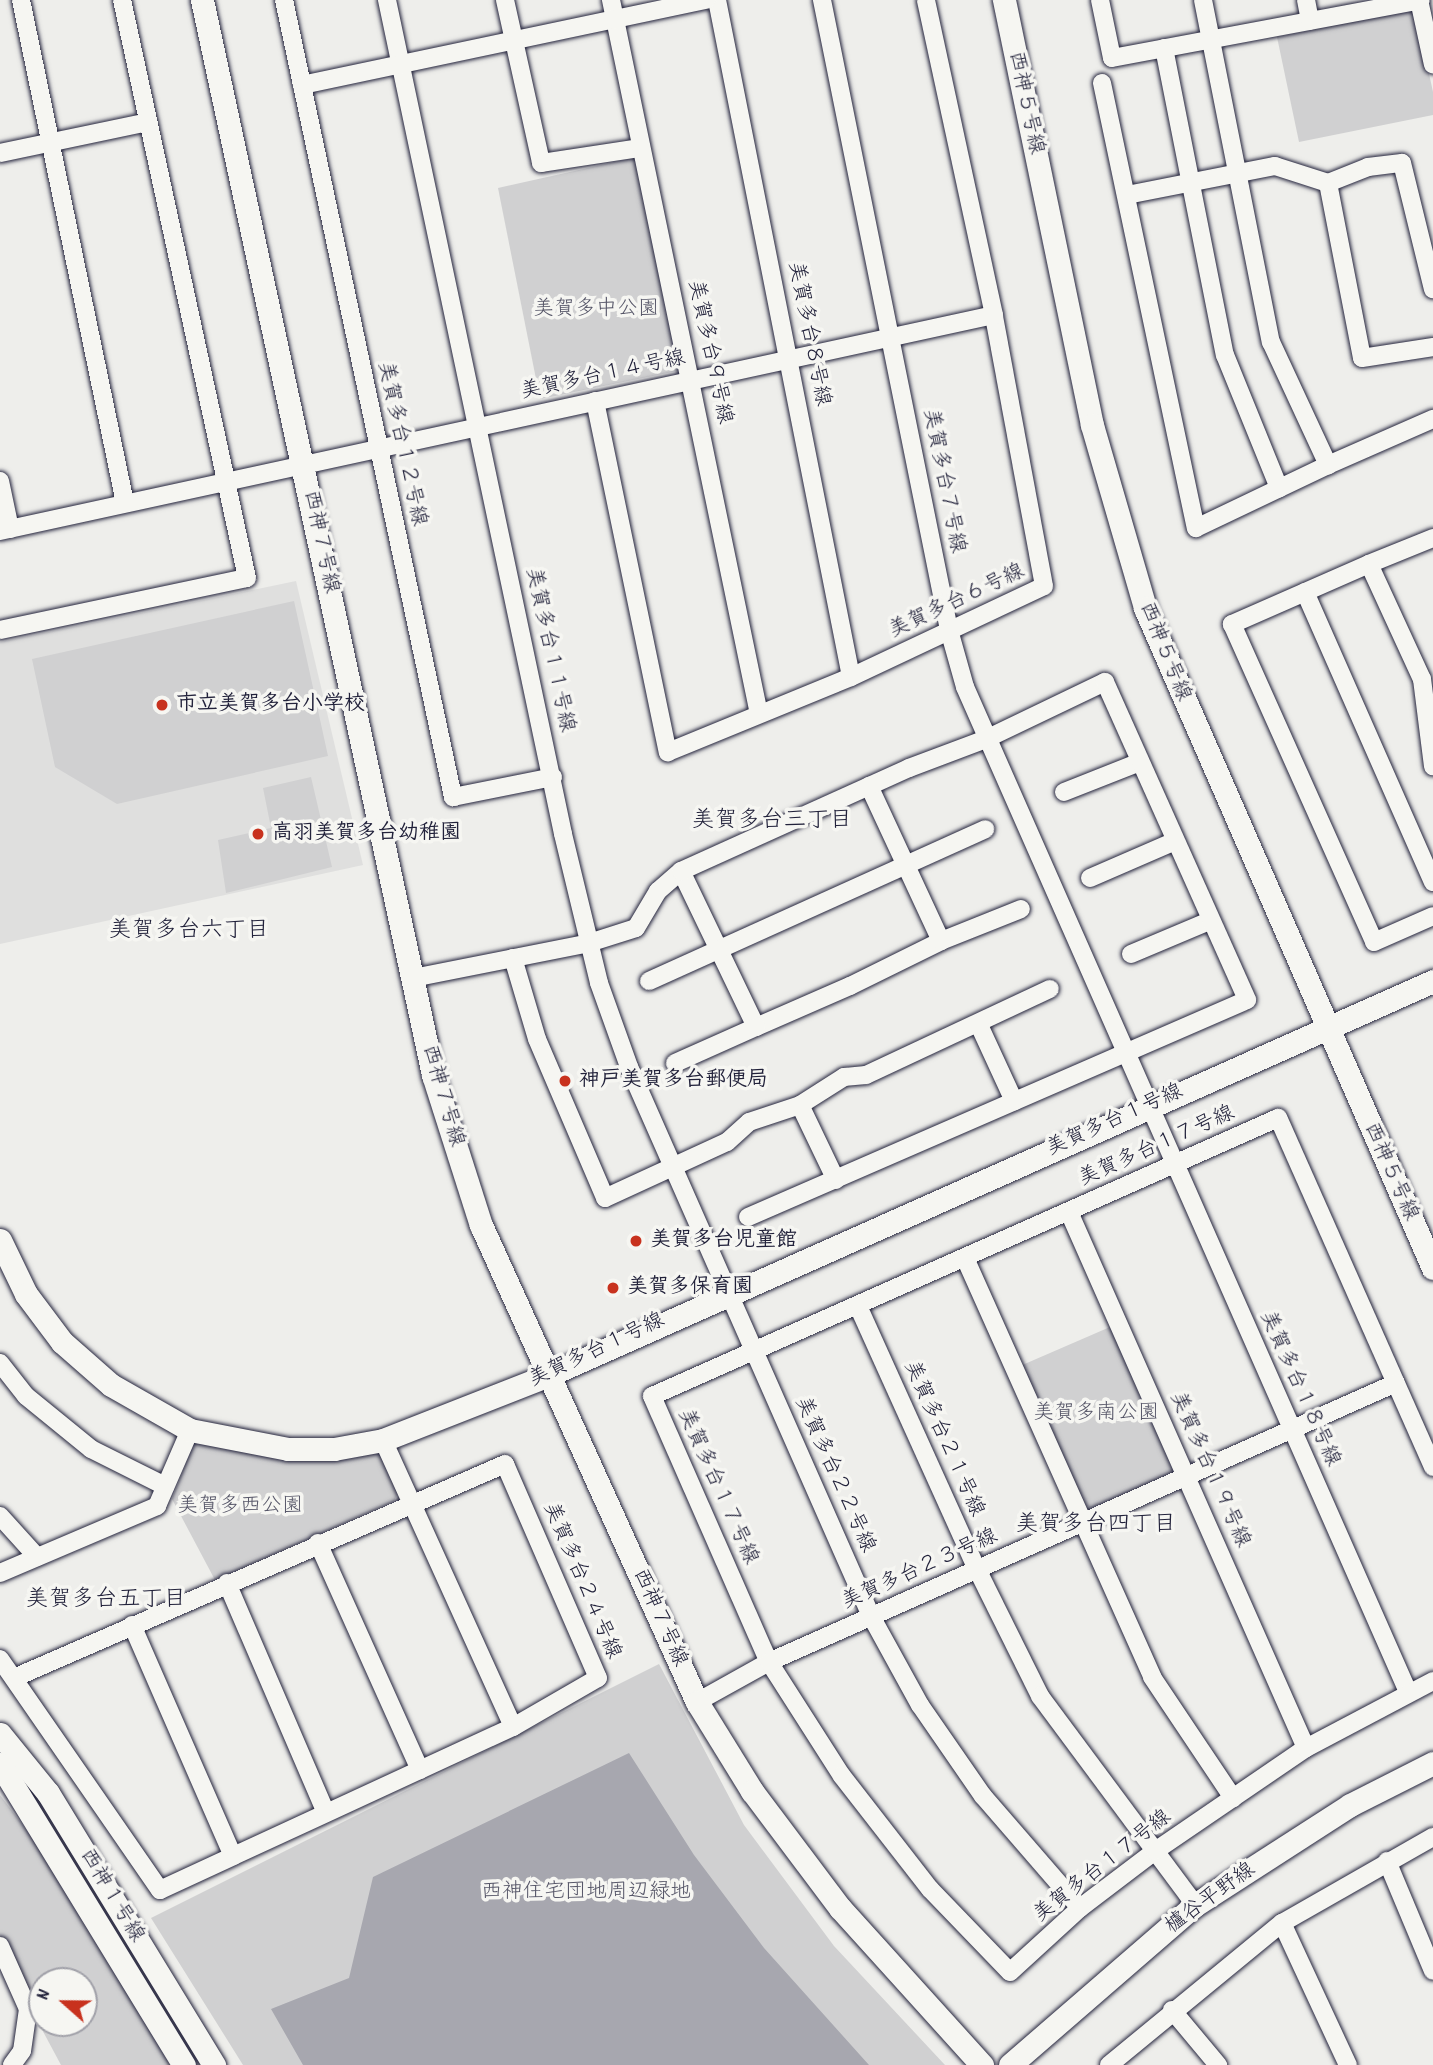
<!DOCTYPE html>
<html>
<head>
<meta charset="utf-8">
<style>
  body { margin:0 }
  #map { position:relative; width:1433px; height:2065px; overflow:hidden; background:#eeeeeb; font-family:Dekko,"Klee One",sans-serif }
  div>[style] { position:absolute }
  .built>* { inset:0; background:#dfdfde }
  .green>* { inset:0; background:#d0d0d1 }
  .water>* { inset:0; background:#a7a7af }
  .roads { filter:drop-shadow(0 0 2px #22223b) drop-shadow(0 0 2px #22223b) }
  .minor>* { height:18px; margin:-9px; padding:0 9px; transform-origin:9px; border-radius:9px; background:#f6f6f2 }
  .tertiary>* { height:23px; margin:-11.5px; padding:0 11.5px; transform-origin:11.5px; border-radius:11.5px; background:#f6f6f2 }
  .dots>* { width:19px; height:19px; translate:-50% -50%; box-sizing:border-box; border:4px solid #f6f6f2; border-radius:50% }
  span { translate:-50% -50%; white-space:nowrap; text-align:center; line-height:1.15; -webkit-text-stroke:7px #f6f6f2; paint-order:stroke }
  .street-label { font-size:21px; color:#22223b }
  .park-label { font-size:21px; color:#565668 }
  .poi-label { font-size:21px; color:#22223b; font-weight:700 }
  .left { translate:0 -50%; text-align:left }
  .neighbourhood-label { font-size:23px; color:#22223b }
  .north { position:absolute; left:28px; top:1967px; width:70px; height:70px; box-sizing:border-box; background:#f6f6f2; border:2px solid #a1a1a9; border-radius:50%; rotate:291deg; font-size:19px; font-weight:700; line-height:28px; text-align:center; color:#22223b }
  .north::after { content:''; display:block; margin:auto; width:24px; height:32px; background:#c8321e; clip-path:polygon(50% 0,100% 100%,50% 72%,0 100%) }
</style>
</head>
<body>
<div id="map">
  <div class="built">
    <div style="clip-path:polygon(296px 581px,363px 865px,0 944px,0 642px)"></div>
  </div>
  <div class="green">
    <div style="clip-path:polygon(1409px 10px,1416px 14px,1433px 92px,1433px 115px,1299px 142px,1277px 37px)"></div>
    <div style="clip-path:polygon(637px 157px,682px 370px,540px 399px,498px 188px)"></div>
    <div style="clip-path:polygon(294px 601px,328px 756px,117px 804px,55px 767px,32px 659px)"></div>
    <div style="clip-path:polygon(311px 777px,332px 867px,226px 893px,218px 840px,271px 828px,263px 788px)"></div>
    <div style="clip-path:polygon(1110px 1327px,1174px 1467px,1169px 1475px,1096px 1509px,1084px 1505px,1020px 1366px)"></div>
    <div style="clip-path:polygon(194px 1443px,291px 1458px,379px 1450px,398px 1493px,394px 1501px,215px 1580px,172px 1499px)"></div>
    <div style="clip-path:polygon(659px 1664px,744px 1825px,834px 1946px,945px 2065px,243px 2065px,151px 1918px)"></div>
    <div style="clip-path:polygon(evenodd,0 1795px,43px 1852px,170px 2065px,61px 2065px,39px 2024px,35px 2000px,0 1935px,0 1795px,42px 1981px,84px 1981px,84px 2023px,42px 2023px,42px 1981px)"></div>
  </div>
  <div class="water">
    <div style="clip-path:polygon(629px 1753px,694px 1855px,764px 1948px,869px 2065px,303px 2065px,271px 2009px,349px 1978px,373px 1877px)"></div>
  </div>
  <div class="roads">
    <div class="minor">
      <div style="left:21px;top:0;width:514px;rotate:78.32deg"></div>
      <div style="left:284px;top:0;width:815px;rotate:78.03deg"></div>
      <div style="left:453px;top:797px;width:102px;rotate:-11.3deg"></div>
      <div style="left:387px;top:0;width:852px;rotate:78.08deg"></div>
      <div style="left:563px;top:834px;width:153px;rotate:76.4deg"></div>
      <div style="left:599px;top:983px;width:89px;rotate:70.3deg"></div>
      <div style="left:629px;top:1067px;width:600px;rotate:66.21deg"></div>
      <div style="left:871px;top:1616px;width:102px;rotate:61.2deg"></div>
      <div style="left:920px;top:1705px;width:111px;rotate:55.3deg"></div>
      <div style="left:983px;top:1796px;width:148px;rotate:49.1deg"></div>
      <div style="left:505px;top:0;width:167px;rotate:77.5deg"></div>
      <div style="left:541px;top:163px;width:100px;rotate:-8.6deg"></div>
      <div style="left:611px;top:0;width:729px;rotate:78.29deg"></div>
      <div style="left:717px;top:0;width:690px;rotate:78.8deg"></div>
      <div style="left:822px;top:0;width:643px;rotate:78.6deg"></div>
      <div style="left:949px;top:630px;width:59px;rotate:74.3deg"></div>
      <div style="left:965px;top:687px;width:1098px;rotate:66.21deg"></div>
      <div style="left:1100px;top:0;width:59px;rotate:78.3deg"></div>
      <div style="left:1112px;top:58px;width:314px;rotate:-10.6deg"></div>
      <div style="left:1203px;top:0;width:349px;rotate:78.8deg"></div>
      <div style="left:1271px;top:342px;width:136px;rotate:65.1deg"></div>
      <div style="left:1328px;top:465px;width:115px;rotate:-23.7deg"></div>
      <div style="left:1306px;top:0;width:21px;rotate:79deg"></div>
      <div style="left:1419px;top:0;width:66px;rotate:77.8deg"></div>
      <div style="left:1164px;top:48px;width:313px;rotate:78.8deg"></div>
      <div style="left:1225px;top:355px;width:144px;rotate:67.9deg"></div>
      <div style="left:1102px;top:83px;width:455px;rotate:78.1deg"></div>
      <div style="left:1196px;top:528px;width:146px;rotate:-25.5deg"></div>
      <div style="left:302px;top:85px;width:414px;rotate:-11.9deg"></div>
      <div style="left:0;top:153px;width:151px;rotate:-11.8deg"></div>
      <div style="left:1328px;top:183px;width:178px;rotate:79deg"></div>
      <div style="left:1362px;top:358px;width:72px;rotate:-8.8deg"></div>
      <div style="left:1127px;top:195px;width:151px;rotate:-11.1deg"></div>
      <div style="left:1275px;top:166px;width:56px;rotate:17.8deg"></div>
      <div style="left:1328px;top:183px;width:43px;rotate:-21.8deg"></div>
      <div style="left:1368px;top:167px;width:34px;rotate:-7deg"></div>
      <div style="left:1402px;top:163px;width:130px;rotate:76.2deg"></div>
      <div style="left:595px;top:401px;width:359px;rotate:78.3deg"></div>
      <div style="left:668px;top:752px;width:198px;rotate:-22.3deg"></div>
      <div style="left:851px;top:677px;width:213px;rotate:-25.2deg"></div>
      <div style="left:1044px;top:586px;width:276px;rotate:-100.5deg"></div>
      <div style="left:994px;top:315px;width:322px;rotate:-102.2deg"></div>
      <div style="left:0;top:481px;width:49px;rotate:78.2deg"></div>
      <div style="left:0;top:531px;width:1017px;rotate:-12.26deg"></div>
      <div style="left:1433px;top:538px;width:69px;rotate:157.9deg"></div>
      <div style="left:1369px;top:564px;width:127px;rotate:65.3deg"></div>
      <div style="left:1422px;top:679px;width:88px;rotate:82.8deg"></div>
      <div style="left:1369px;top:564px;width:150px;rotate:156.3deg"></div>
      <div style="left:1232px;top:624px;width:348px;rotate:65.9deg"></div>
      <div style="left:1374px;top:942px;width:64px;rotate:-23.8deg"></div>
      <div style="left:1305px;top:592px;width:317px;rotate:66.2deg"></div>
      <div style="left:0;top:630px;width:252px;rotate:-11.9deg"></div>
      <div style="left:247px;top:578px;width:591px;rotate:-102.2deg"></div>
      <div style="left:1064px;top:792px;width:82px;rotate:-21.5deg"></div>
      <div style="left:681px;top:871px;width:173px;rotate:64.3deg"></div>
      <div style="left:756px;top:1027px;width:103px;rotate:-23.6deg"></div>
      <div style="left:850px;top:986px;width:102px;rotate:-26.3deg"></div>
      <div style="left:941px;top:941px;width:171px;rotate:-114.9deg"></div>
      <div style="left:1090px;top:878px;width:93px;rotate:-23.5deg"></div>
      <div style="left:941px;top:941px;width:86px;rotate:-21.8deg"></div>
      <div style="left:1131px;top:954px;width:85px;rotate:-22.9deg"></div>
      <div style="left:513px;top:958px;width:84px;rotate:73.5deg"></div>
      <div style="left:537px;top:1039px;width:173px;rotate:66.8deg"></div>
      <div style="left:605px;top:1198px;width:134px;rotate:-24.7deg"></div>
      <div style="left:727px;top:1142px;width:30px;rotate:-42deg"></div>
      <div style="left:749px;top:1122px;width:54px;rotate:-18.4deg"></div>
      <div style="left:800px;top:1105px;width:52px;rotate:-32.5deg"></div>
      <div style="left:844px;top:1077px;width:22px;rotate:-5deg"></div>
      <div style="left:866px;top:1075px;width:203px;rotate:-25.1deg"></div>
      <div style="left:413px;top:978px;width:179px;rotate:-11.2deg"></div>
      <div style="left:589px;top:943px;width:49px;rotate:-17.7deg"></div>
      <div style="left:636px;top:928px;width:43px;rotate:-59.3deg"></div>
      <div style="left:658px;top:891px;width:30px;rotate:-41deg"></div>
      <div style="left:681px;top:871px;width:250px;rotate:-24.3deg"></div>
      <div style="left:909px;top:768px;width:82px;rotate:-20.6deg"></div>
      <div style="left:986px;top:739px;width:132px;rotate:-25.6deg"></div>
      <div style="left:1105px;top:682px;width:348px;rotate:65.9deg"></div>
      <div style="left:1247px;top:1000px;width:544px;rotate:156.5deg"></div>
      <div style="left:649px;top:981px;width:369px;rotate:-24.3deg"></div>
      <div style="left:979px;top:1025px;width:84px;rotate:65.3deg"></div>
      <div style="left:675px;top:1063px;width:89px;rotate:-24deg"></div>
      <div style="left:800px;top:1105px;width:83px;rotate:64.4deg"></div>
      <div style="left:1069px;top:1212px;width:586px;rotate:66.15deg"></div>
      <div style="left:965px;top:1258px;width:459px;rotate:65.9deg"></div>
      <div style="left:1152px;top:1677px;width:146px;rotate:56.2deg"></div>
      <div style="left:858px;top:1306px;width:289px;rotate:65.7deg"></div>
      <div style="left:977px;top:1569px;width:142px;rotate:63.6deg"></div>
      <div style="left:1040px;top:1696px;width:260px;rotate:53.4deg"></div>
      <div style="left:0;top:1363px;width:42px;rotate:51.8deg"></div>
      <div style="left:26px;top:1396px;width:84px;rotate:39.2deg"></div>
      <div style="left:91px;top:1449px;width:83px;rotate:26.6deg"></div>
      <div style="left:383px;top:1440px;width:315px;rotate:65.6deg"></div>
      <div style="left:1433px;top:1467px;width:382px;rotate:-113.9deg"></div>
      <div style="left:1278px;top:1118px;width:685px;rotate:156.05deg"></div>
      <div style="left:652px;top:1396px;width:291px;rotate:66.3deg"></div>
      <div style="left:769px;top:1662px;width:135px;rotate:57.4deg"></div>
      <div style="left:842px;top:1776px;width:143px;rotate:52.1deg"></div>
      <div style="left:930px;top:1889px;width:115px;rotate:46.1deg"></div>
      <div style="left:1010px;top:1972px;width:95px;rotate:-42.4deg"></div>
      <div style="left:1080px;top:1908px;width:94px;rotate:-37.2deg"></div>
      <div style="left:1155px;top:1851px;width:183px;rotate:-34.3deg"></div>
      <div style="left:1306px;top:1748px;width:144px;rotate:-27.8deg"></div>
      <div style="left:0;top:1516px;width:55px;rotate:47.9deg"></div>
      <div style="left:318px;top:1543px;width:249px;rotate:65.8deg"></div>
      <div style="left:0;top:1573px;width:171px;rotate:-23.1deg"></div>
      <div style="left:157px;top:1506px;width:83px;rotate:-66.5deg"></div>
      <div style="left:227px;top:1583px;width:250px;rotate:66.7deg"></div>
      <div style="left:132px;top:1625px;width:252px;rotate:66.4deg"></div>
      <div style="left:0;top:1659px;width:281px;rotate:55.3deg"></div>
      <div style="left:160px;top:1890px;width:389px;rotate:-24.8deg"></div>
      <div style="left:513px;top:1727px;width:98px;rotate:-30deg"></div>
      <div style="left:598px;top:1678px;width:233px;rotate:-113.5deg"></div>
      <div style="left:505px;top:1464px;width:533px;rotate:156.46deg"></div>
      <div style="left:697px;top:1702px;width:82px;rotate:-29.1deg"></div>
      <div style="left:769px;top:1662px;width:686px;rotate:-23.99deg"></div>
      <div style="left:1387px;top:1861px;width:119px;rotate:67.3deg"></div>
      <div style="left:1282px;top:1923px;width:157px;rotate:65.1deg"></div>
      <div style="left:0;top:1946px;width:69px;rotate:66deg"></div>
      <div style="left:28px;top:2009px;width:42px;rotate:98.1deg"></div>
      <div style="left:22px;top:2051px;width:17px;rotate:126deg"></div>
      <div style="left:1172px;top:2010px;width:72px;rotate:50.1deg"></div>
      <div style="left:1109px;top:2065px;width:224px;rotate:-39.4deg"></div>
      <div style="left:1282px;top:1923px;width:174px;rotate:-29.7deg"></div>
    </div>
    <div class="tertiary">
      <div style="left:202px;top:0;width:1100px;rotate:77.87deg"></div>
      <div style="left:433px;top:1075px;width:157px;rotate:72.3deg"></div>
      <div style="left:481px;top:1225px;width:524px;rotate:65.64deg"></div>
      <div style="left:697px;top:1702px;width:105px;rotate:58.3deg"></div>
      <div style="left:752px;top:1791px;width:146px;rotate:53.1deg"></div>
      <div style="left:840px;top:1908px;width:212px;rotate:47.9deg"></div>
      <div style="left:1004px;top:0;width:434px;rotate:78.3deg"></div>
      <div style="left:1092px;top:425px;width:191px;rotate:73.8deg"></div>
      <div style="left:1145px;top:608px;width:720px;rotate:66.43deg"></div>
      <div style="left:0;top:1240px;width:60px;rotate:64.3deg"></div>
      <div style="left:26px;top:1294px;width:60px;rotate:53.1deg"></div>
      <div style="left:62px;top:1342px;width:65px;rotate:41.3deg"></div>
      <div style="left:111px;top:1385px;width:91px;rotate:29.7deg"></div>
      <div style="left:190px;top:1430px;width:100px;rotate:11deg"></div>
      <div style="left:288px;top:1449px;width:46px"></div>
      <div style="left:334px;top:1449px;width:50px;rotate:-10.4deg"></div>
      <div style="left:383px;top:1440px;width:178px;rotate:-21.4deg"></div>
      <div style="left:549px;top:1375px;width:968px;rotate:-24.02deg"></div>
      <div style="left:0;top:1734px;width:76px;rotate:50.9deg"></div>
      <div style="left:48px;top:1793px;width:319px;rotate:58.6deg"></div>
      <div style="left:0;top:1764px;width:353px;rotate:58.6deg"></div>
      <div style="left:1010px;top:2065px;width:245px;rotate:-40.9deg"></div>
      <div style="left:1195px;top:1905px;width:184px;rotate:-32.8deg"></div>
      <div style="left:1350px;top:1805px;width:93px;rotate:-26.8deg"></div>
    </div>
  </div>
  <div class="dots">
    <div style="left:162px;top:705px;background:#c8321e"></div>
    <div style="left:258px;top:834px;background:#c8321e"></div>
    <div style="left:565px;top:1081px;background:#c8321e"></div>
    <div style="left:636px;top:1241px;background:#c8321e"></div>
    <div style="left:613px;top:1288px;background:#c8321e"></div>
  </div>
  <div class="street-label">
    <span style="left:1025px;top:103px;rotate:78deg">西神５号線</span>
    <span style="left:808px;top:334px;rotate:79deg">美賀多台８号線</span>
    <span style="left:709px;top:352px;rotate:78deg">美賀多台９号線</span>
    <span style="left:603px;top:376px;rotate:-12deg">美賀多台１４号線</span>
    <span style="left:401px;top:444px;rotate:78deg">美賀多台１２号線</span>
    <span style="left:943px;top:481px;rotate:79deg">美賀多台７号線</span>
    <span style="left:320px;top:542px;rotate:78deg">西神７号線</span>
    <span style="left:957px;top:602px;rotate:-25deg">美賀多台６号線</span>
    <span style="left:549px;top:650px;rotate:78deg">美賀多台１１号線</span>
    <span style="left:1164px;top:652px;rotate:68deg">西神５号線</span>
    <span style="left:442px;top:1096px;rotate:74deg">西神７号線</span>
    <span style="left:1115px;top:1121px;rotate:-24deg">美賀多台１号線</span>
    <span style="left:1157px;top:1147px;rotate:-24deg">美賀多台１７号線</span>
    <span style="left:1390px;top:1172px;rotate:66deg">西神５号線</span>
    <span style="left:597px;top:1351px;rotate:-25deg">美賀多台１号線</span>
    <span style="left:1299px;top:1389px;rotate:66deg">美賀多台１８号線</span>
    <span style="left:943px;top:1439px;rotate:66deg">美賀多台２１号線</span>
    <span style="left:1209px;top:1470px;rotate:66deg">美賀多台１９号線</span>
    <span style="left:834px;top:1475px;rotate:66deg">美賀多台２２号線</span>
    <span style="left:717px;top:1487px;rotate:66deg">美賀多台１７号線</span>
    <span style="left:920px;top:1570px;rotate:-24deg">美賀多台２３号線</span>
    <span style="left:581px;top:1581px;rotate:67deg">美賀多台２４号線</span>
    <span style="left:659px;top:1618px;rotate:66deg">西神７号線</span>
    <span style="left:1103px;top:1867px;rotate:-38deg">美賀多台１７号線</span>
    <span style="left:111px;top:1896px;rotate:59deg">西神１号線</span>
    <span style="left:1211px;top:1899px;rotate:-36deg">櫨谷平野線</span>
  </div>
  <div class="park-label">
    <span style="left:596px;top:310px">美賀多中公園</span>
    <span style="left:1096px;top:1414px">美賀多南公園</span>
    <span style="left:240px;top:1507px">美賀多西公園</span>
    <span style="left:586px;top:1893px">西神住宅団地周辺緑地</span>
  </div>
  <div class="poi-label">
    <span class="left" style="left:176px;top:705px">市立美賀多台小学校</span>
    <span class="left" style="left:272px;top:834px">高羽美賀多台幼稚園</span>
    <span class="left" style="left:579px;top:1081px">神戸美賀多台郵便局</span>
    <span class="left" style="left:650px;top:1241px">美賀多台児童館</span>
    <span class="left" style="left:627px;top:1288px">美賀多保育園</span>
  </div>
  <div class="neighbourhood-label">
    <span style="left:772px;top:822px">美賀多台三丁目</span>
    <span style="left:189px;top:932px">美賀多台六丁目</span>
    <span style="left:1096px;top:1526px">美賀多台四丁目</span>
    <span style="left:106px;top:1601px">美賀多台五丁目</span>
  </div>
  <div class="north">N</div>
</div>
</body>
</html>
